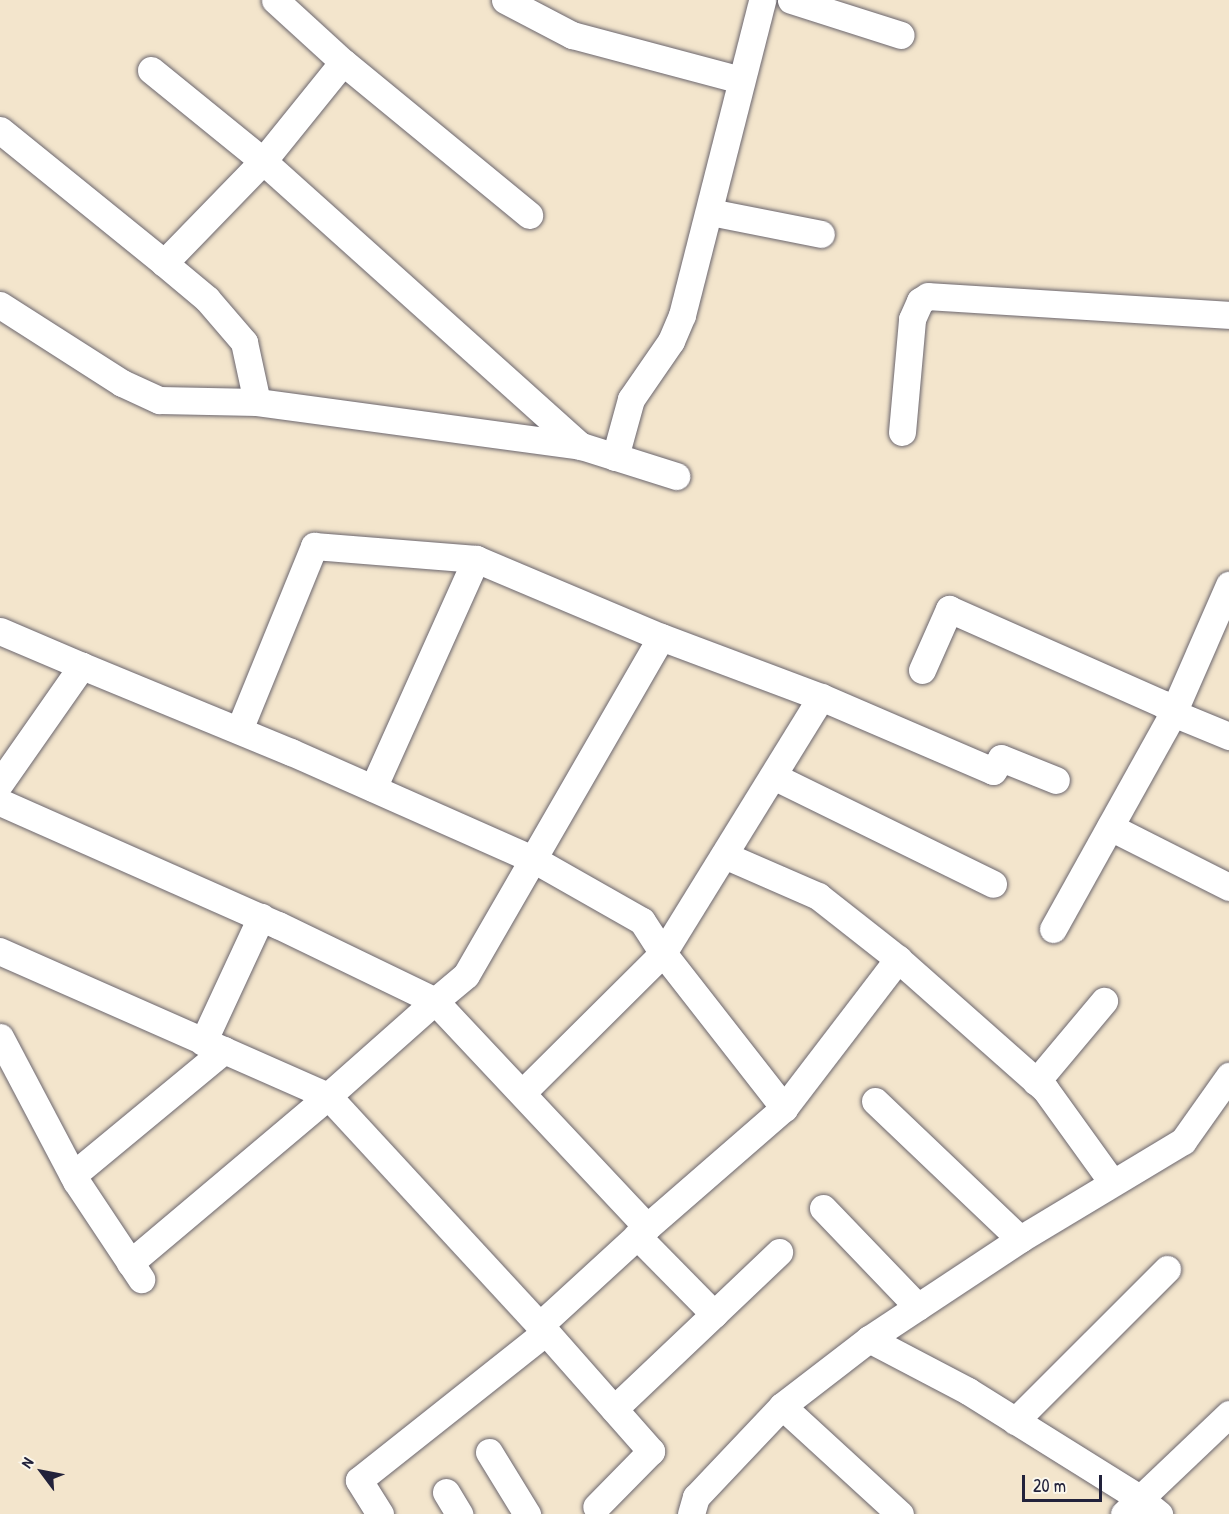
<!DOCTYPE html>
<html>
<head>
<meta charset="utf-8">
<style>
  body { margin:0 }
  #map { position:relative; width:1229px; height:1514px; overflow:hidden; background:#f3e5cc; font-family:"Patrick Hand",sans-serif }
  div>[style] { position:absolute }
  .roads { filter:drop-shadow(0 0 2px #6b666e) drop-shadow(0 0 2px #6b666e) }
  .street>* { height:27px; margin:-13.5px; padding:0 13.5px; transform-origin:13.5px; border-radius:13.5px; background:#fff }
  span { translate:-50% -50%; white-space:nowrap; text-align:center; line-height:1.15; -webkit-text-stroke:6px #fbf7ec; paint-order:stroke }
  .north { position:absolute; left:12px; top:1442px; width:60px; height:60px; -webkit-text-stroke:4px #fbf7ec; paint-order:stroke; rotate:302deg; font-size:16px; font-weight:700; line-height:24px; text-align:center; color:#22223b }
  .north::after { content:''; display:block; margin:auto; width:21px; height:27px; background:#22223b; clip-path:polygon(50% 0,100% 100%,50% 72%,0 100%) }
  .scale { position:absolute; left:1022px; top:1475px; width:80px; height:27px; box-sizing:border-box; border:3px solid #22223b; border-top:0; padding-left:8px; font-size:18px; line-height:21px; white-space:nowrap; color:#22223b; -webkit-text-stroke:4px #fbf7ec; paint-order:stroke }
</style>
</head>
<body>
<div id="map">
  <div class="roads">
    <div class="street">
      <div style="left:275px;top:0;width:92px;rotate:42.4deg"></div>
      <div style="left:505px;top:0;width:76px;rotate:27.6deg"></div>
      <div style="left:572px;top:35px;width:175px;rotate:14.9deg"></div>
      <div style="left:791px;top:0;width:115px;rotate:17.7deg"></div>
      <div style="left:151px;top:70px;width:144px;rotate:39.1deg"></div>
      <div style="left:263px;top:161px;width:127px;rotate:-51.1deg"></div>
      <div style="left:343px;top:62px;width:241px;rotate:39.4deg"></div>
      <div style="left:0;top:130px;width:211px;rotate:39deg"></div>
      <div style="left:164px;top:263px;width:142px;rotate:-45.9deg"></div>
      <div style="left:263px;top:161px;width:427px;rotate:41.9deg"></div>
      <div style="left:581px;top:446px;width:100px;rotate:17.5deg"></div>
      <div style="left:710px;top:212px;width:113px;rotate:11.2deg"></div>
      <div style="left:164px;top:263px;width:56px;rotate:39.9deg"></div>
      <div style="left:207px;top:299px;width:57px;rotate:49.3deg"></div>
      <div style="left:244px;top:342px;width:61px;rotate:77.8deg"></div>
      <div style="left:0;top:305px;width:145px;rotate:32.6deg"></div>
      <div style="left:122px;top:383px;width:41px;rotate:24.7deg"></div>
      <div style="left:159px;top:400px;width:98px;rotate:1.2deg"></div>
      <div style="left:257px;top:402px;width:327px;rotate:7.7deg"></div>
      <div style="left:902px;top:432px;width:113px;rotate:-84.9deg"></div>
      <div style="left:912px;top:319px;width:20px;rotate:-66deg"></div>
      <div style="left:920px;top:301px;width:9px;rotate:-32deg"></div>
      <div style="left:928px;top:296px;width:302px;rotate:3.6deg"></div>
      <div style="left:615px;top:457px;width:60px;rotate:-74.6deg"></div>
      <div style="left:631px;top:399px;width:70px;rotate:-55.4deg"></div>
      <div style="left:671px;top:341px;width:28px;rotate:-67deg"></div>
      <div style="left:682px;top:315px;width:325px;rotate:-75.7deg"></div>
      <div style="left:476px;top:559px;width:201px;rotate:22.9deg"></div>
      <div style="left:0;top:631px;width:89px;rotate:23.1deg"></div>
      <div style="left:922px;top:670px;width:67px;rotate:-66.1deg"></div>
      <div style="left:949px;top:609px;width:234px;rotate:23.9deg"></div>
      <div style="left:1163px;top:704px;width:13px;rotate:42deg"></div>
      <div style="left:1173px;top:713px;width:61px;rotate:22.3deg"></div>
      <div style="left:239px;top:730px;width:199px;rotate:-67.8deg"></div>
      <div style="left:314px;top:546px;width:163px;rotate:4.6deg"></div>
      <div style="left:476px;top:559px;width:251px;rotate:114.2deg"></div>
      <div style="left:773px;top:776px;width:245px;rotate:26.1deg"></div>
      <div style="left:0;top:783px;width:143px;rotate:-55deg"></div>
      <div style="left:82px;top:666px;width:226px;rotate:22.4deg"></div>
      <div style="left:291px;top:752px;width:265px;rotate:23.9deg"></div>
      <div style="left:533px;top:859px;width:125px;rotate:29.6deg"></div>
      <div style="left:642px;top:921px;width:38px;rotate:57deg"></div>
      <div style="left:663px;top:953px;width:197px;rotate:52deg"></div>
      <div style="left:784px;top:1108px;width:181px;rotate:139deg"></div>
      <div style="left:0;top:802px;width:304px;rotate:23.9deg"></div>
      <div style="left:278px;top:925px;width:174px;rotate:25.8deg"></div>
      <div style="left:435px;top:1001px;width:143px;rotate:138.4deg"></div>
      <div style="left:328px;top:1096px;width:359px;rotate:-156.2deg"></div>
      <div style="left:1110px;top:827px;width:133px;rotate:26.8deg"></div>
      <div style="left:724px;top:855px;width:103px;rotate:23.6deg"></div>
      <div style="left:818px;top:896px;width:102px;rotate:38.2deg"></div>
      <div style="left:898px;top:959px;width:196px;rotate:41.5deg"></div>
      <div style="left:1045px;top:1089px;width:115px;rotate:54.2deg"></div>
      <div style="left:1053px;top:929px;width:247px;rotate:-60.9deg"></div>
      <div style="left:1173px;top:713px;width:140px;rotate:-66.4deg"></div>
      <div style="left:0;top:1037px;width:163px;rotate:62.2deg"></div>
      <div style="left:76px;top:1181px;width:118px;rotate:56.4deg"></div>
      <div style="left:203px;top:1042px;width:138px;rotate:-65.1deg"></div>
      <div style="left:1036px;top:1082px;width:106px;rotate:-50deg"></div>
      <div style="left:522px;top:1093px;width:199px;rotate:-44.8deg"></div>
      <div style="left:663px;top:953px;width:301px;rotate:-58.3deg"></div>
      <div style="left:821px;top:697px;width:187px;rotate:23.3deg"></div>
      <div style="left:993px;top:771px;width:15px;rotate:-58deg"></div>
      <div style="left:1001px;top:758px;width:59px;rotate:21.8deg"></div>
      <div style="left:875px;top:1101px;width:200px;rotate:43.6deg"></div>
      <div style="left:784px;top:1108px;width:188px;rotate:-52.6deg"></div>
      <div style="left:73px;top:1175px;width:196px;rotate:-39.6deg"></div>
      <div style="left:823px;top:1208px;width:137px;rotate:46.2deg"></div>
      <div style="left:130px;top:1263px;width:259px;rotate:-40.1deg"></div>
      <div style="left:328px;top:1096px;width:321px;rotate:47.3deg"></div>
      <div style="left:714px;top:1314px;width:90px;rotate:-43.6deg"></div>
      <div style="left:540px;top:1325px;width:145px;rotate:-42.5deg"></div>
      <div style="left:647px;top:1227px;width:310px;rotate:-133.2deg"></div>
      <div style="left:435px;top:1001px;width:40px;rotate:-40deg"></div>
      <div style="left:466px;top:975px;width:390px;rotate:-60deg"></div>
      <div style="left:661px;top:637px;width:171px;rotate:20.6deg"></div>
      <div style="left:869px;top:1339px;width:112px;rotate:27.7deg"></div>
      <div style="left:968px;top:1391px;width:202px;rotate:32deg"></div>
      <div style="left:1139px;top:1498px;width:26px;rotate:39deg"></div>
      <div style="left:782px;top:1406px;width:160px;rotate:42.5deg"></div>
      <div style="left:614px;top:1409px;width:138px;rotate:-43.5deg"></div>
      <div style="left:714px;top:1314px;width:110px;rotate:-134.6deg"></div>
      <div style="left:1015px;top:1421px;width:215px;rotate:-45deg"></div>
      <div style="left:489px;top:1452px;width:73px;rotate:58.5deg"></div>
      <div style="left:446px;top:1492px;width:26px;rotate:59deg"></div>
      <div style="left:380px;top:1514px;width:40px;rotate:-122deg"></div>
      <div style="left:359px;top:1480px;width:238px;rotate:-38.4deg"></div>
      <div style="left:546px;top:1332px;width:159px;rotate:48.6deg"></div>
      <div style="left:651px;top:1451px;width:78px;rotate:134.5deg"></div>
      <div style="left:691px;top:1514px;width:18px;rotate:-74deg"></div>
      <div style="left:696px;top:1497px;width:125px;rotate:-46.6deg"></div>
      <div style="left:782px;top:1406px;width:110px;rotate:-37.6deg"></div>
      <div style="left:869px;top:1339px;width:181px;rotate:-33.5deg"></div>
      <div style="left:1020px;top:1239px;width:190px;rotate:-31deg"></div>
      <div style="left:1183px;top:1141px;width:80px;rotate:-54.7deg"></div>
      <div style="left:1124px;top:1514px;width:145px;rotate:-43.6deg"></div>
    </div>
  </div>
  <div class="north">N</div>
  <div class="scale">20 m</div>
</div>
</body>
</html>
